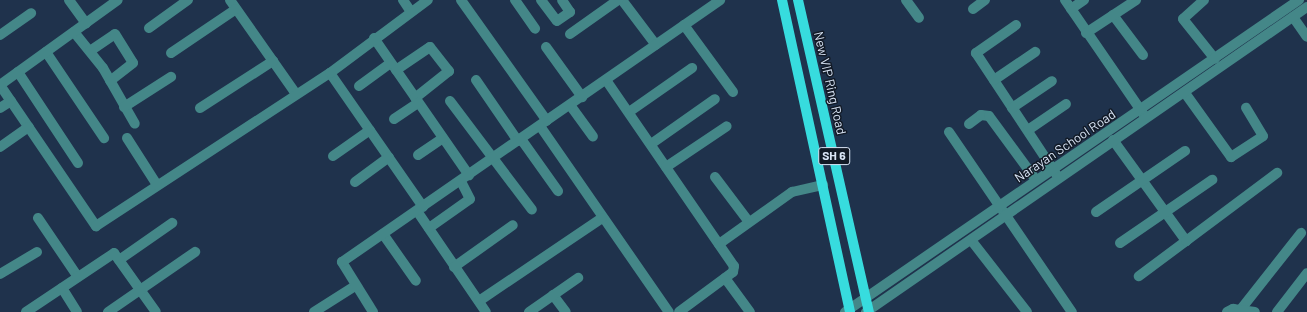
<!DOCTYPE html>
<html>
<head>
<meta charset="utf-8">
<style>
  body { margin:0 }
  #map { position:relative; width:1307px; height:312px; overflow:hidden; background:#1f324c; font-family:Barlow,sans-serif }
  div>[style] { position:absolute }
  .minor>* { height:10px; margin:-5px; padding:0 5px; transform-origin:5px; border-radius:5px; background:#448788 }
  .major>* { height:10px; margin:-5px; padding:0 5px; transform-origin:5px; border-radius:5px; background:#37dcde }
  span { translate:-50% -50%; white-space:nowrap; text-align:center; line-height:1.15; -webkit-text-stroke:3px #121a26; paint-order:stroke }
  .shield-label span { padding:1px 3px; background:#121a26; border:1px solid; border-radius:3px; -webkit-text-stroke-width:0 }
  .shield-label { font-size:12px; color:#d9e5f6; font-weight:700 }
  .street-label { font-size:13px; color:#d9e5f6 }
</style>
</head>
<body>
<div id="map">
  <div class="minor">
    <div style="left:69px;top:0;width:29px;rotate:54deg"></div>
    <div style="left:230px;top:0;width:115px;rotate:54.9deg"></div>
    <div style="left:403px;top:0;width:14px;rotate:56deg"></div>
    <div style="left:461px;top:0;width:148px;rotate:54.6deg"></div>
    <div style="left:515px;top:0;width:35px;rotate:55deg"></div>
    <div style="left:541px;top:0;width:26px;rotate:53deg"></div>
    <div style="left:557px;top:21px;width:16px;rotate:-35deg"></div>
    <div style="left:570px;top:12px;width:14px;rotate:-124deg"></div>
    <div style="left:622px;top:0;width:56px;rotate:52.9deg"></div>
    <div style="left:906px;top:0;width:22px;rotate:54deg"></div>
    <div style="left:1065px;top:0;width:140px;rotate:55.5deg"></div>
    <div style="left:1204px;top:0;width:28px;rotate:138deg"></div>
    <div style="left:1183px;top:19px;width:51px;rotate:51.3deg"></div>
    <div style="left:973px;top:9px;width:15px;rotate:-37deg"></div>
    <div style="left:1071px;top:9px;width:16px;rotate:-35deg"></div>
    <div style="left:1113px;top:15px;width:50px;rotate:53.1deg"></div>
    <div style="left:1293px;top:17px;width:24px;rotate:55deg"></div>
    <div style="left:684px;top:25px;width:83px;rotate:53.8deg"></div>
    <div style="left:1016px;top:25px;width:49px;rotate:145deg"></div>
    <div style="left:976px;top:53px;width:145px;rotate:56.5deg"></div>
    <div style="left:149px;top:28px;width:48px;rotate:-35.7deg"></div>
    <div style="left:74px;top:32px;width:46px;rotate:51.1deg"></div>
    <div style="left:103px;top:68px;width:64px;rotate:60.3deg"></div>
    <div style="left:1086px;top:33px;width:60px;rotate:-33.4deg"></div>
    <div style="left:570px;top:34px;width:59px;rotate:-35.3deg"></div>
    <div style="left:0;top:35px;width:38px;rotate:-35deg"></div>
    <div style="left:374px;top:38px;width:167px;rotate:55.3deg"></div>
    <div style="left:546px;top:47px;width:62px;rotate:54.2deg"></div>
    <div style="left:90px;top:51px;width:30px;rotate:-34deg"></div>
    <div style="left:115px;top:34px;width:34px;rotate:58deg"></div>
    <div style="left:133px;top:63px;width:29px;rotate:142deg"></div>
    <div style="left:46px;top:52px;width:104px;rotate:56deg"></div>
    <div style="left:171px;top:53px;width:78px;rotate:-34.1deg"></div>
    <div style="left:396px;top:70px;width:41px;rotate:-34.1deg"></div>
    <div style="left:430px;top:47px;width:31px;rotate:52deg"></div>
    <div style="left:449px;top:71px;width:43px;rotate:141.5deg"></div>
    <div style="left:18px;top:72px;width:109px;rotate:56.6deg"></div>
    <div style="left:330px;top:73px;width:163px;rotate:55.2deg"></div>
    <div style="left:476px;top:80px;width:74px;rotate:55.5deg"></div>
    <div style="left:606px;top:80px;width:226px;rotate:55.5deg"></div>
    <div style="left:734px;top:266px;width:6px;rotate:99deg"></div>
    <div style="left:733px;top:272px;width:67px;rotate:143.5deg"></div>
    <div style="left:994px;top:80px;width:50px;rotate:-34.3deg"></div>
    <div style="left:0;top:85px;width:171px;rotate:55.8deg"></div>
    <div style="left:96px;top:226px;width:280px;rotate:-33.2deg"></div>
    <div style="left:330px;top:73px;width:122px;rotate:-36.7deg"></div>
    <div style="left:0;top:85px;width:145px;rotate:-35.8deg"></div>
    <div style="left:359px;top:86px;width:39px;rotate:-36deg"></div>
    <div style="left:1185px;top:93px;width:79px;rotate:54.3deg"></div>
    <div style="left:1231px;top:157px;width:38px;rotate:-33deg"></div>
    <div style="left:1263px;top:136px;width:33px;rotate:-121deg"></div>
    <div style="left:450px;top:101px;width:136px;rotate:53deg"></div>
    <div style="left:570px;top:105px;width:39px;rotate:54deg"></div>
    <div style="left:124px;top:107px;width:56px;rotate:-32.6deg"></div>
    <div style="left:0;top:108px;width:13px;rotate:-32deg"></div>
    <div style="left:200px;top:108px;width:87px;rotate:-32.8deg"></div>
    <div style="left:1012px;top:108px;width:48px;rotate:-34deg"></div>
    <div style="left:629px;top:112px;width:77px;rotate:-34.9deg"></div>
    <div style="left:394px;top:119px;width:29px;rotate:-34deg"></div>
    <div style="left:969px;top:124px;width:15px;rotate:-37deg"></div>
    <div style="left:981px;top:115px;width:8px;rotate:7deg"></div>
    <div style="left:989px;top:116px;width:79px;rotate:53.7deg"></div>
    <div style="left:540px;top:126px;width:226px;rotate:55.3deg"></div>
    <div style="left:1028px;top:130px;width:46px;rotate:-34.4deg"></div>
    <div style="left:949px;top:132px;width:218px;rotate:55.7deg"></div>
    <div style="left:127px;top:138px;width:56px;rotate:57.4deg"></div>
    <div style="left:521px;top:139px;width:64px;rotate:54.6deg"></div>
    <div style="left:1113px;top:140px;width:125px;rotate:54.1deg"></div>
    <div style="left:1186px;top:241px;width:59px;rotate:143.3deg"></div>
    <div style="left:651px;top:144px;width:78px;rotate:-35.1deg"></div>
    <div style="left:0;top:147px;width:35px;rotate:-35deg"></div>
    <div style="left:418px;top:155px;width:30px;rotate:-34deg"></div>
    <div style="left:333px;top:156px;width:45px;rotate:-35.1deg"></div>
    <div style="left:666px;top:167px;width:73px;rotate:-33.9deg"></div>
    <div style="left:715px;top:177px;width:56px;rotate:52.9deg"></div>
    <div style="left:355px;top:182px;width:42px;rotate:-36.3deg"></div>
    <div style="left:417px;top:211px;width:122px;rotate:55.7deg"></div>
    <div style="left:1096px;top:212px;width:108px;rotate:-34.4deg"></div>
    <div style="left:38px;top:218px;width:71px;rotate:55.9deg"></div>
    <div style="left:429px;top:228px;width:50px;rotate:-35.3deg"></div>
    <div style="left:470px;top:199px;width:20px;rotate:-117deg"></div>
    <div style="left:383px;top:234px;width:57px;rotate:54.9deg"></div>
    <div style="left:971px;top:240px;width:91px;rotate:52.1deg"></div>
    <div style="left:1186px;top:241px;width:114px;rotate:-36.8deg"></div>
    <div style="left:1120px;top:243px;width:112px;rotate:-34.4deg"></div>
    <div style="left:719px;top:244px;width:90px;rotate:-35.5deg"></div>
    <div style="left:792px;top:192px;width:32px;rotate:-13deg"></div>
    <div style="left:119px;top:260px;width:65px;rotate:-34.9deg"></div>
    <div style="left:454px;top:267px;width:72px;rotate:-35.4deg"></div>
    <div style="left:0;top:274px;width:43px;rotate:-30.7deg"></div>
    <div style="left:725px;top:278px;width:42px;rotate:53.7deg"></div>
    <div style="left:62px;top:288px;width:28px;rotate:58deg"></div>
    <div style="left:553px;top:295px;width:21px;rotate:53deg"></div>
    <div style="left:479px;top:301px;width:148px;rotate:-34deg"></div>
    <div style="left:1241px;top:309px;width:97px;rotate:-51.7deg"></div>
    <div style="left:26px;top:312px;width:106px;rotate:-33.8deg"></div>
    <div style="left:114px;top:253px;width:72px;rotate:54.6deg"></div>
    <div style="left:108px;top:312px;width:106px;rotate:-34.6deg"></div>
    <div style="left:314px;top:312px;width:49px;rotate:-32.4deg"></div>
    <div style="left:373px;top:312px;width:59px;rotate:-121.8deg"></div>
    <div style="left:342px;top:262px;width:460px;rotate:-34.7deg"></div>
    <div style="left:529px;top:312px;width:60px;rotate:-34.8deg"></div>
    <div style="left:845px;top:312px;width:551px;rotate:-34.5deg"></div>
    <div style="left:866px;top:312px;width:536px;rotate:-34.67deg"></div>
    <div style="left:1227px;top:312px;width:7px;rotate:-27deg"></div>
    <div style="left:1233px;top:309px;width:22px;rotate:8deg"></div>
    <div style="left:1277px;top:312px;width:49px;rotate:-52.4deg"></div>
  </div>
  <div class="major">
    <div style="left:782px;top:0;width:319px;rotate:77.7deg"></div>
    <div style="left:798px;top:0;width:320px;rotate:77.2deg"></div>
  </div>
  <div class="shield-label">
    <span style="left:834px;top:156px">SH 6</span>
  </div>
  <div class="street-label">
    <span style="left:830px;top:83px;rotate:77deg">New VIP Ring Road</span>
    <span style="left:1065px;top:146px;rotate:-34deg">Narayan School Road</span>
  </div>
</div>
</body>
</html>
